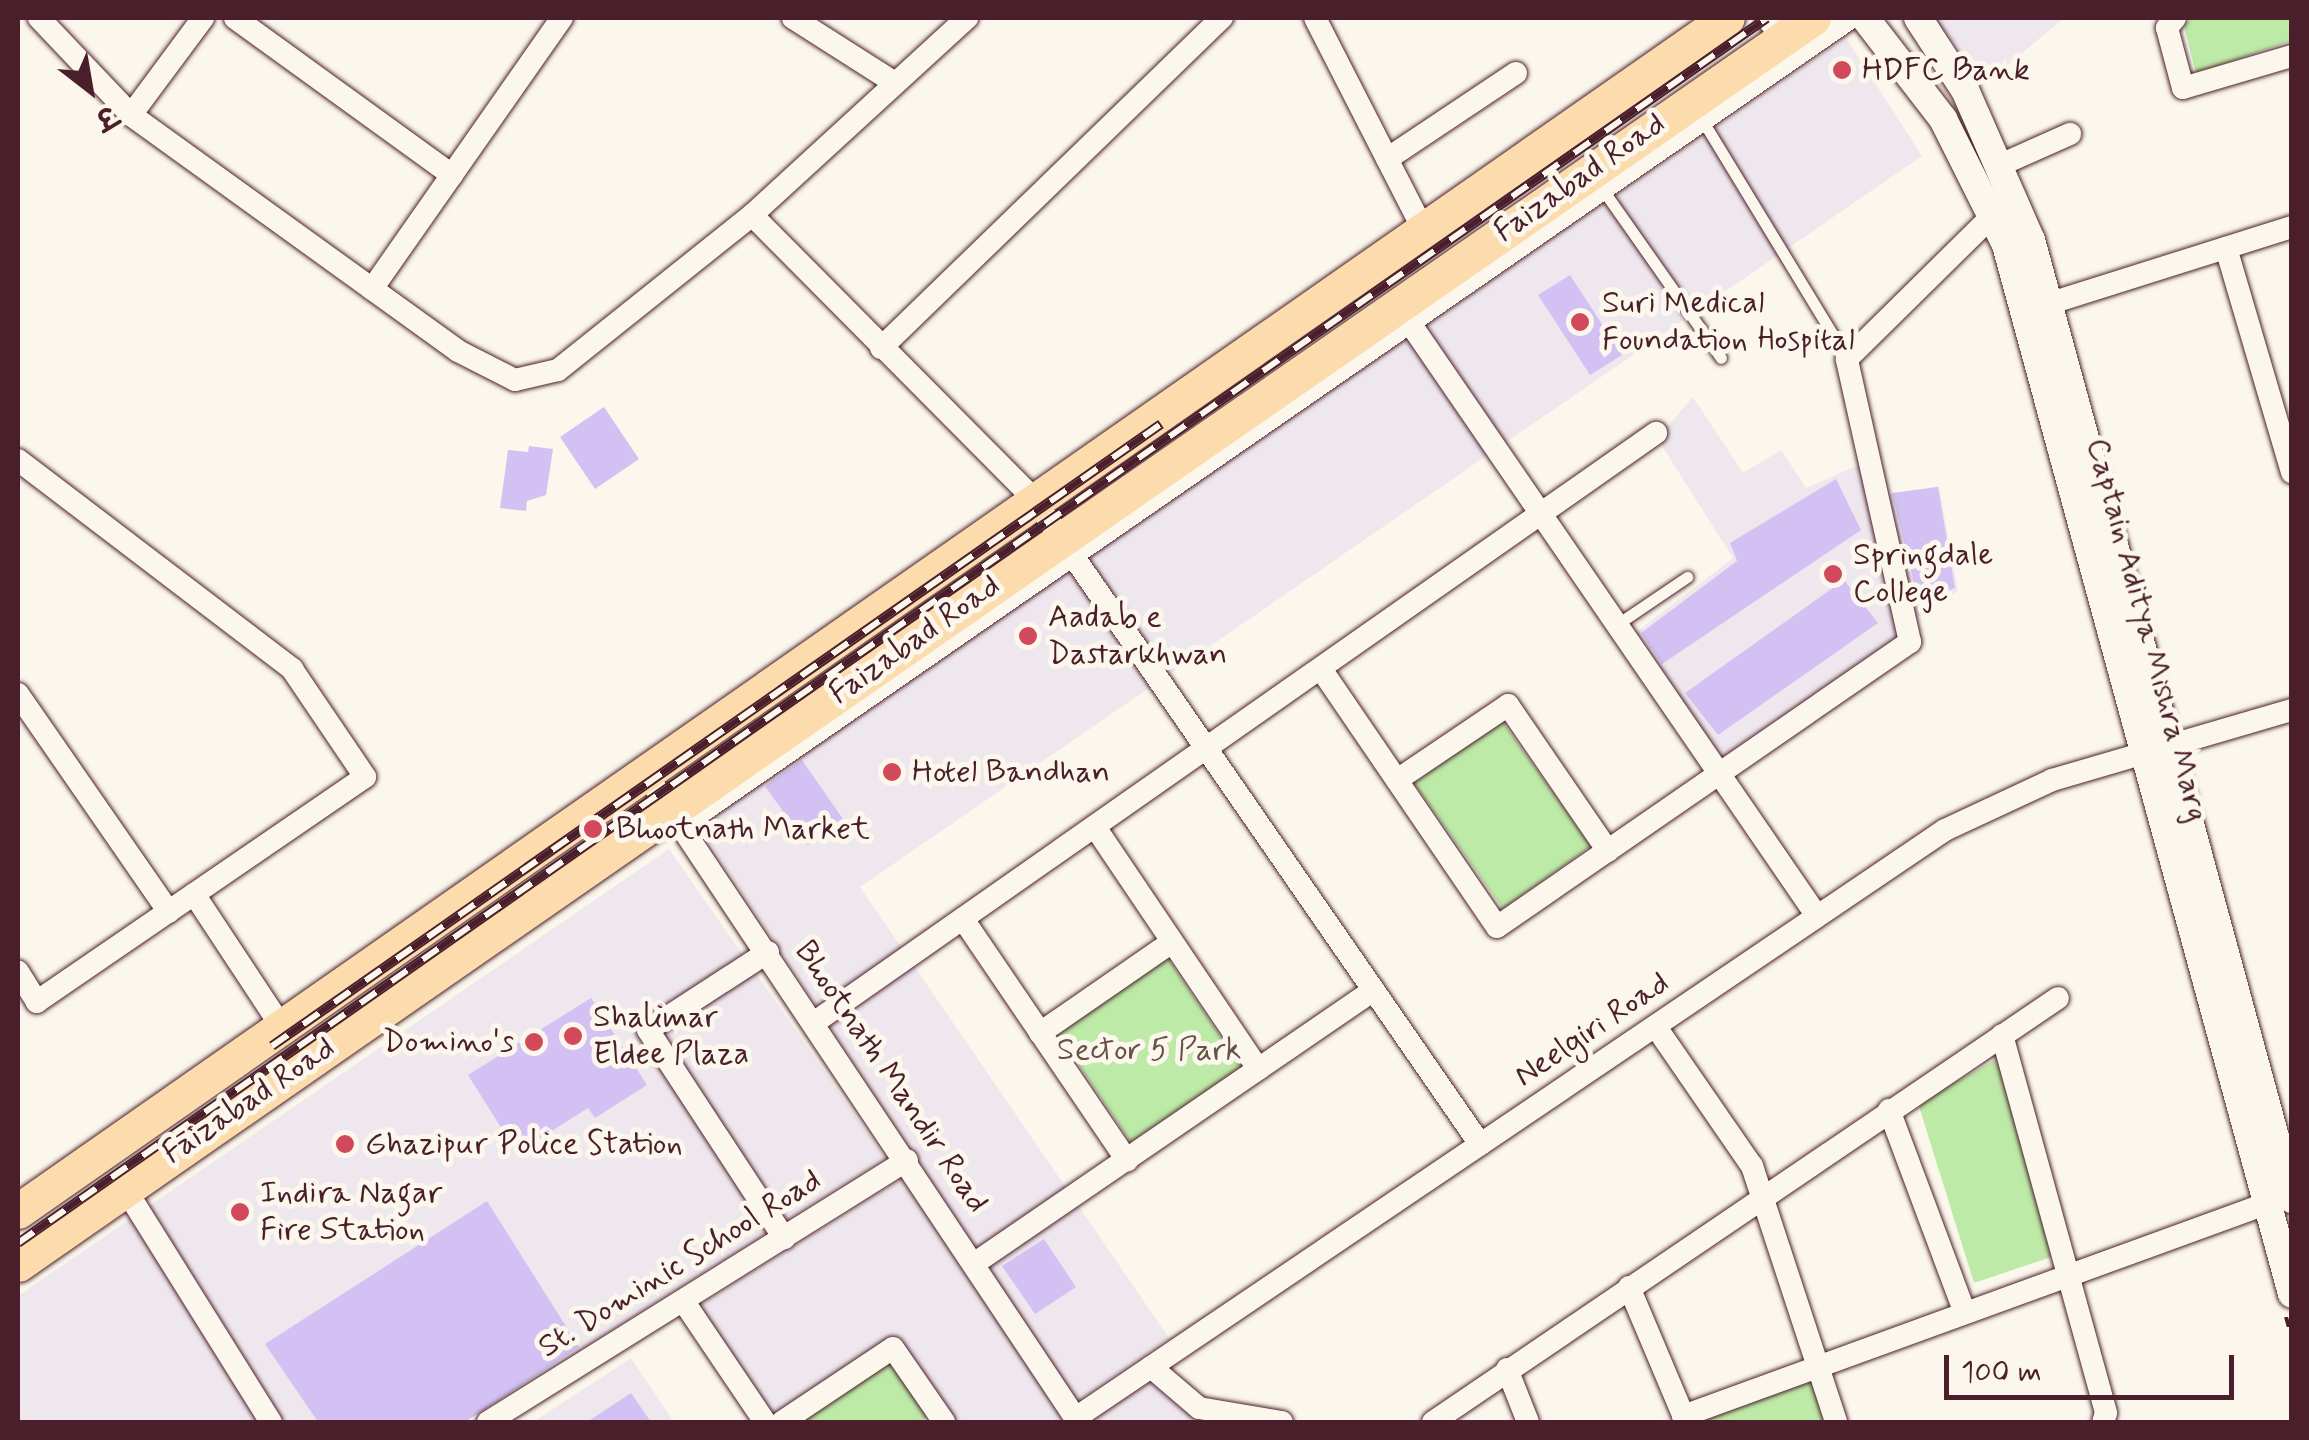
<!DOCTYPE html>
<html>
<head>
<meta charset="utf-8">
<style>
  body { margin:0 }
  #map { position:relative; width:2309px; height:1440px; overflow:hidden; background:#fbf7ec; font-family:Mynerve,"Playpen Sans Deva",sans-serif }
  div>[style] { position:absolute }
  .built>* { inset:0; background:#efe7ee }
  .green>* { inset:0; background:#bdeaa7 }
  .building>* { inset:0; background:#d2c1f2 }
  .path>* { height:4px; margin-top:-2px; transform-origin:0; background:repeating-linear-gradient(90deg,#4a1f2b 0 10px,transparent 0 18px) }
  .roads { filter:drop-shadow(0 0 2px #4a1f2b) drop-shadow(0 0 2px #4a1f2b) }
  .service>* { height:11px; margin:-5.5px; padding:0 5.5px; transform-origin:5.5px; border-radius:5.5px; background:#fbf7ec }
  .minor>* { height:22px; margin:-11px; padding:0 11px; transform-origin:11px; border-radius:11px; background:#fbf7ec }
  .tertiary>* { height:28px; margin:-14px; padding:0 14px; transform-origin:14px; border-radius:14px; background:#fbf7ec }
  .primary>* { height:35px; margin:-17.5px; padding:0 17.5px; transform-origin:17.5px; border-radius:17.5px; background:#fcdcac }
  .rail>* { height:10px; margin-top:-5px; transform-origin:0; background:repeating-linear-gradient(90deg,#fbf7ec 0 19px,#4a1f2b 0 38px); box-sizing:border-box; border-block:2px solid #4a1f2b }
  .dots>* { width:28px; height:28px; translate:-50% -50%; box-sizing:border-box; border:5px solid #fbf7ec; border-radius:50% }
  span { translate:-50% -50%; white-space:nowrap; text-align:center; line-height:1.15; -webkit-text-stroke:10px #fbf7ec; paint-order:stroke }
  .poi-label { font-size:32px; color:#4a1f2b }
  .left { translate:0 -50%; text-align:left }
  .right { translate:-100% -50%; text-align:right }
  .street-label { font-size:32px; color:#4a1f2b }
  .park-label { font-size:32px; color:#67524a }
  .frame { position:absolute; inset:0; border:20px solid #4a1f2b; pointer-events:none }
  .north { position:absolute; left:40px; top:40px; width:100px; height:100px; -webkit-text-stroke:8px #fbf7ec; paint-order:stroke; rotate:149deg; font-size:28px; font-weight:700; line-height:40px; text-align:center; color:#4a1f2b }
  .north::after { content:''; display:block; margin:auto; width:35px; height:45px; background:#4a1f2b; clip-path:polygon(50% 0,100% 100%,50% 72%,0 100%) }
  .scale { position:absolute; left:1944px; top:1355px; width:290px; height:45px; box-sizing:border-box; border:5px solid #4a1f2b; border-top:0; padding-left:12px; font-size:30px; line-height:35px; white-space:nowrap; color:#4a1f2b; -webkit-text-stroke:8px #fbf7ec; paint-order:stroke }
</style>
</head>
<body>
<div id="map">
  <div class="built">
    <div style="clip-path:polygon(1935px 18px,2064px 18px,1986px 83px)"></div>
    <div style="clip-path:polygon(1846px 38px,1922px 156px,860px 887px,1169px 1338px,1076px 1402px,698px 825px)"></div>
    <div style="clip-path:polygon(1693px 397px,1743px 473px,1781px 450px,1806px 488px,1859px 465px,1867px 498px,1939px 486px,1958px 591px,1898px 630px,1901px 642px,1720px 764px,1630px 637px,1733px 558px,1657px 438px)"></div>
    <div style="clip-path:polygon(669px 849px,885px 1158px,465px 1422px,18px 1422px,18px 1296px)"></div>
    <div style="clip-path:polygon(907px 1176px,1064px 1422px,951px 1422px,896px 1341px,773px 1416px,697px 1307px)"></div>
    <div style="clip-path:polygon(631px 1358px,674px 1422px,533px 1422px)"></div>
    <div style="clip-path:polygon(1149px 1375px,1220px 1422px,1090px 1422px)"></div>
  </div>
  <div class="green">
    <div style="clip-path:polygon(2191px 18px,2291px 18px,2291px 41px,2196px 73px,2184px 26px)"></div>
    <div style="clip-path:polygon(1502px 721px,1591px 846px,1503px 909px,1414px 783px)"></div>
    <div style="clip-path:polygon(1167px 957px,1241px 1067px,1131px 1142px,1057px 1033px)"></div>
    <div style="clip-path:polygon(2013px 1050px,2063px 1253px,1974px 1283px,1918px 1103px)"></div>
    <div style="clip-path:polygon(892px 1355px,932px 1414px,919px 1422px,792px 1422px)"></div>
    <div style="clip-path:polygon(1816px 1374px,1835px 1422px,1707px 1422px,1706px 1418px)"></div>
  </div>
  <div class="building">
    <div style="clip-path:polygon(1570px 275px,1622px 355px,1590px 375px,1538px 295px)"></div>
    <div style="clip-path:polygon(604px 407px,639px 459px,595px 489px,560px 437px)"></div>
    <div style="clip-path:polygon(529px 446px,553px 449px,546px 495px,527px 501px,526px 511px,500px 508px,508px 450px,528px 452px)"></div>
    <div style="clip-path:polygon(1836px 479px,1861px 530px,1662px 664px,1641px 633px,1737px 561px,1730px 543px)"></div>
    <div style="clip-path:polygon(1938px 487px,1955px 588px,1919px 603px,1892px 493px)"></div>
    <div style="clip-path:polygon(1844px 580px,1878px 623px,1718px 735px,1685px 693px)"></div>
    <div style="clip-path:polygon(802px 760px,843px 819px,807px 845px,765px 786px)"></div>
    <div style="clip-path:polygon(591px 998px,647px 1085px,595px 1118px,588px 1108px,517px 1153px,468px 1075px)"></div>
    <div style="clip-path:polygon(487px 1201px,579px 1347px,465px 1422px,318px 1422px,265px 1344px)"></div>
    <div style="clip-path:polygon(1044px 1239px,1076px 1287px,1035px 1314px,1002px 1266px)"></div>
    <div style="clip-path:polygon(631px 1393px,651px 1422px,587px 1422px)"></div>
  </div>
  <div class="path">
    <div style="left:2286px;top:1317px;width:22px;rotate:74deg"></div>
  </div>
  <div class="roads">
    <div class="service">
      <div style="left:1701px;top:118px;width:260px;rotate:58.7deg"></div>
      <div style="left:1603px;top:190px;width:205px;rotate:54.9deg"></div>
      <div style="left:1616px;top:625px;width:86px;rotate:-34.1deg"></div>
    </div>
    <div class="minor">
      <div style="left:39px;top:18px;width:134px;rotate:46.5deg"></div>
      <div style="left:131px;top:115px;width:403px;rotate:35.8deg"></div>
      <div style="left:458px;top:351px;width:64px;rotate:27deg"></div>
      <div style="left:515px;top:380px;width:44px;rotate:-13.1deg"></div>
      <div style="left:558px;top:370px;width:248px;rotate:-38.6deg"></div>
      <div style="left:752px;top:215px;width:399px;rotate:45.2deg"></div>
      <div style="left:1033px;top:498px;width:786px;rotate:55.32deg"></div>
      <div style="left:235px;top:18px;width:268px;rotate:35.9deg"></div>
      <div style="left:793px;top:18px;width:121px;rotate:32.5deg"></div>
      <div style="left:1315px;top:18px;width:235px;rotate:62.9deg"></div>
      <div style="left:1767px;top:18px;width:25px;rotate:53deg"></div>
      <div style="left:2175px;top:18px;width:13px;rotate:129deg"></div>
      <div style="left:2167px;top:28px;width:62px;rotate:75.1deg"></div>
      <div style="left:2183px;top:88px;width:114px;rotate:-16.4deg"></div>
      <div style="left:131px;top:115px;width:121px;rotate:-53.4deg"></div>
      <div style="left:1387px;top:159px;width:155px;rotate:-33.7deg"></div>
      <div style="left:1998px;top:166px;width:79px;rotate:-24deg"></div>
      <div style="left:752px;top:215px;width:292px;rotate:-42.5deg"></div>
      <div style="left:2226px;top:248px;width:234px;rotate:73.6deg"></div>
      <div style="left:372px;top:289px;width:331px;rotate:-55deg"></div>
      <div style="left:2032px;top:309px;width:273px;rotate:-17.5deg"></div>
      <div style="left:1403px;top:313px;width:731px;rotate:55.53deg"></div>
      <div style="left:881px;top:348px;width:475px;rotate:-44.1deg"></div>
      <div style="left:18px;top:460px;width:345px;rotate:37.3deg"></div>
      <div style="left:292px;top:669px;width:130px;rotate:55.9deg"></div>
      <div style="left:365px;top:777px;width:398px;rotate:145.6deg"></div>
      <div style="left:37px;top:1002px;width:36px;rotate:-122deg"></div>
      <div style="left:1321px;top:669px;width:312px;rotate:55.7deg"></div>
      <div style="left:1497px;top:927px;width:502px;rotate:-34.61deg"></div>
      <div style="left:1910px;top:642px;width:290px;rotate:-102.6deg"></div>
      <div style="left:1847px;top:359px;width:206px;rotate:-44.6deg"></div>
      <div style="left:18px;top:694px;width:265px;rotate:55.3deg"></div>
      <div style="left:644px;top:771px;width:782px;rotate:56.31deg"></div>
      <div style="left:1397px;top:780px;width:134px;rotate:-34deg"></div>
      <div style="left:1508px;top:705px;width:177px;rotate:55.6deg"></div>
      <div style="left:682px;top:825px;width:1420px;rotate:-34.64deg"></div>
      <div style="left:1095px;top:827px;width:292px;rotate:56deg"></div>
      <div style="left:194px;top:894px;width:158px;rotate:56.6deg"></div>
      <div style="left:963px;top:919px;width:292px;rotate:55.8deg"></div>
      <div style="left:768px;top:952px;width:143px;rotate:147deg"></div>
      <div style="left:648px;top:1030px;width:249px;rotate:56.8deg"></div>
      <div style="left:815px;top:1022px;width:1027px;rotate:-35.01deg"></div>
      <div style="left:1656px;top:1027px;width:169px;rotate:55.4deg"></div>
      <div style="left:1752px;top:1166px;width:269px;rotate:71.8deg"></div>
      <div style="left:1040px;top:1033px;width:160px;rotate:-34.6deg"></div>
      <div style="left:2002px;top:1035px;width:392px;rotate:74.6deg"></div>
      <div style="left:2106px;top:1413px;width:9px;rotate:108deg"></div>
      <div style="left:1889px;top:1110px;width:215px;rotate:69.5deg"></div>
      <div style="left:124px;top:1187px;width:277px;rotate:58deg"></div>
      <div style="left:975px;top:1263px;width:483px;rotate:-34.4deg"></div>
      <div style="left:1629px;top:1287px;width:147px;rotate:67.1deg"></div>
      <div style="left:684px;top:1302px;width:145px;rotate:56deg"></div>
      <div style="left:1151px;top:1367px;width:63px;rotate:40.5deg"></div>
      <div style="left:1199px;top:1408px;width:84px;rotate:9.6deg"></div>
      <div style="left:1507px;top:1369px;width:57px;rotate:68.4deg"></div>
      <div style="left:1683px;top:1416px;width:637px;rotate:-20deg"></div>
      <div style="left:1077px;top:1417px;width:1048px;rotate:-34.07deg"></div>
      <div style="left:1945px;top:830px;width:118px;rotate:-25deg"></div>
      <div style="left:2052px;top:780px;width:250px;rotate:-16.3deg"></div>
      <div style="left:488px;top:1422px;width:494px;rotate:-32deg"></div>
      <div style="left:782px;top:1422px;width:133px;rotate:-33.7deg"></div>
      <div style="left:893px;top:1348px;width:90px;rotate:55.4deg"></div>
      <div style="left:1433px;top:1422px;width:755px;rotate:-34.15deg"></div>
    </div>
    <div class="tertiary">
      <div style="left:1865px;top:18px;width:128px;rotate:52.3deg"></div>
      <div style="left:1943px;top:119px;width:141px;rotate:63.4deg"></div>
      <div style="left:2006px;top:245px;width:1087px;rotate:74.75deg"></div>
      <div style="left:1918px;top:18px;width:86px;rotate:56.9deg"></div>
      <div style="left:1965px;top:90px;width:164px;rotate:66.3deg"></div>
      <div style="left:2031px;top:240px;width:994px;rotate:74.78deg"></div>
    </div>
    <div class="primary">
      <div style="left:18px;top:1211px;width:2084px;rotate:-34.92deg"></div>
      <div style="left:18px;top:1264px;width:2185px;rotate:-34.77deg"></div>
    </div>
  </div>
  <div class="rail">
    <div style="left:272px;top:1046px;width:1085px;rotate:-34.98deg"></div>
    <div style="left:18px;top:1243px;width:2135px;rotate:-35.01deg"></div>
  </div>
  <div class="dots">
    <div style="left:1842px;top:70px;background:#d1495b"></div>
    <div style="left:1580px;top:322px;background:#d1495b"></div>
    <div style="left:1833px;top:574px;background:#d1495b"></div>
    <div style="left:1028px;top:636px;background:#d1495b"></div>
    <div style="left:892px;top:772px;background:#d1495b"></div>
    <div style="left:593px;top:829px;background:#d1495b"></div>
    <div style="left:573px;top:1036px;background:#d1495b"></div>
    <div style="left:534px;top:1042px;background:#d1495b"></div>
    <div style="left:345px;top:1144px;background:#d1495b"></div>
    <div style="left:240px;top:1212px;background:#d1495b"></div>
  </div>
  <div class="poi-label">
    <span class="left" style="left:1862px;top:70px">HDFC Bank</span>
    <span class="left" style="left:1602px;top:322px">Suri Medical<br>Foundation Hospital</span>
    <span class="left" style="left:1853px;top:574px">Springdale<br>College</span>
    <span class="left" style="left:1048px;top:636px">Aadab e<br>Dastarkhwan</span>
    <span class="left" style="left:912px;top:772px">Hotel Bandhan</span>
    <span class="left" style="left:616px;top:829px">Bhootnath Market</span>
    <span class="left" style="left:593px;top:1036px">Shalimar<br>Eldee Plaza</span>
    <span class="right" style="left:514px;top:1042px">Domino's</span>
    <span class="left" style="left:365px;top:1144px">Ghazipur Police Station</span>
    <span class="left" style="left:260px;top:1212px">Indira Nagar<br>Fire Station</span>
  </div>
  <div class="street-label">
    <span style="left:1580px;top:178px;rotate:-35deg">Faizabad Road</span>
    <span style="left:2147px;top:630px;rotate:75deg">Captain Aditya Mishra Marg</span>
    <span style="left:915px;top:640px;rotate:-35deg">Faizabad Road</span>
    <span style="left:1592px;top:1030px;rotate:-34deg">Neelgiri Road</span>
    <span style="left:891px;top:1077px;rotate:56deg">Bhootnath Mandir Road</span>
    <span style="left:249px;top:1101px;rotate:-34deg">Faizabad Road</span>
    <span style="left:680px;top:1264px;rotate:-32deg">St. Dominic School Road</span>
  </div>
  <div class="park-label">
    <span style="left:1149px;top:1050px">Sector 5 Park</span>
  </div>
  <div class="frame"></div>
  <div class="north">उ</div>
  <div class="scale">100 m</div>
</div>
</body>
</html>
